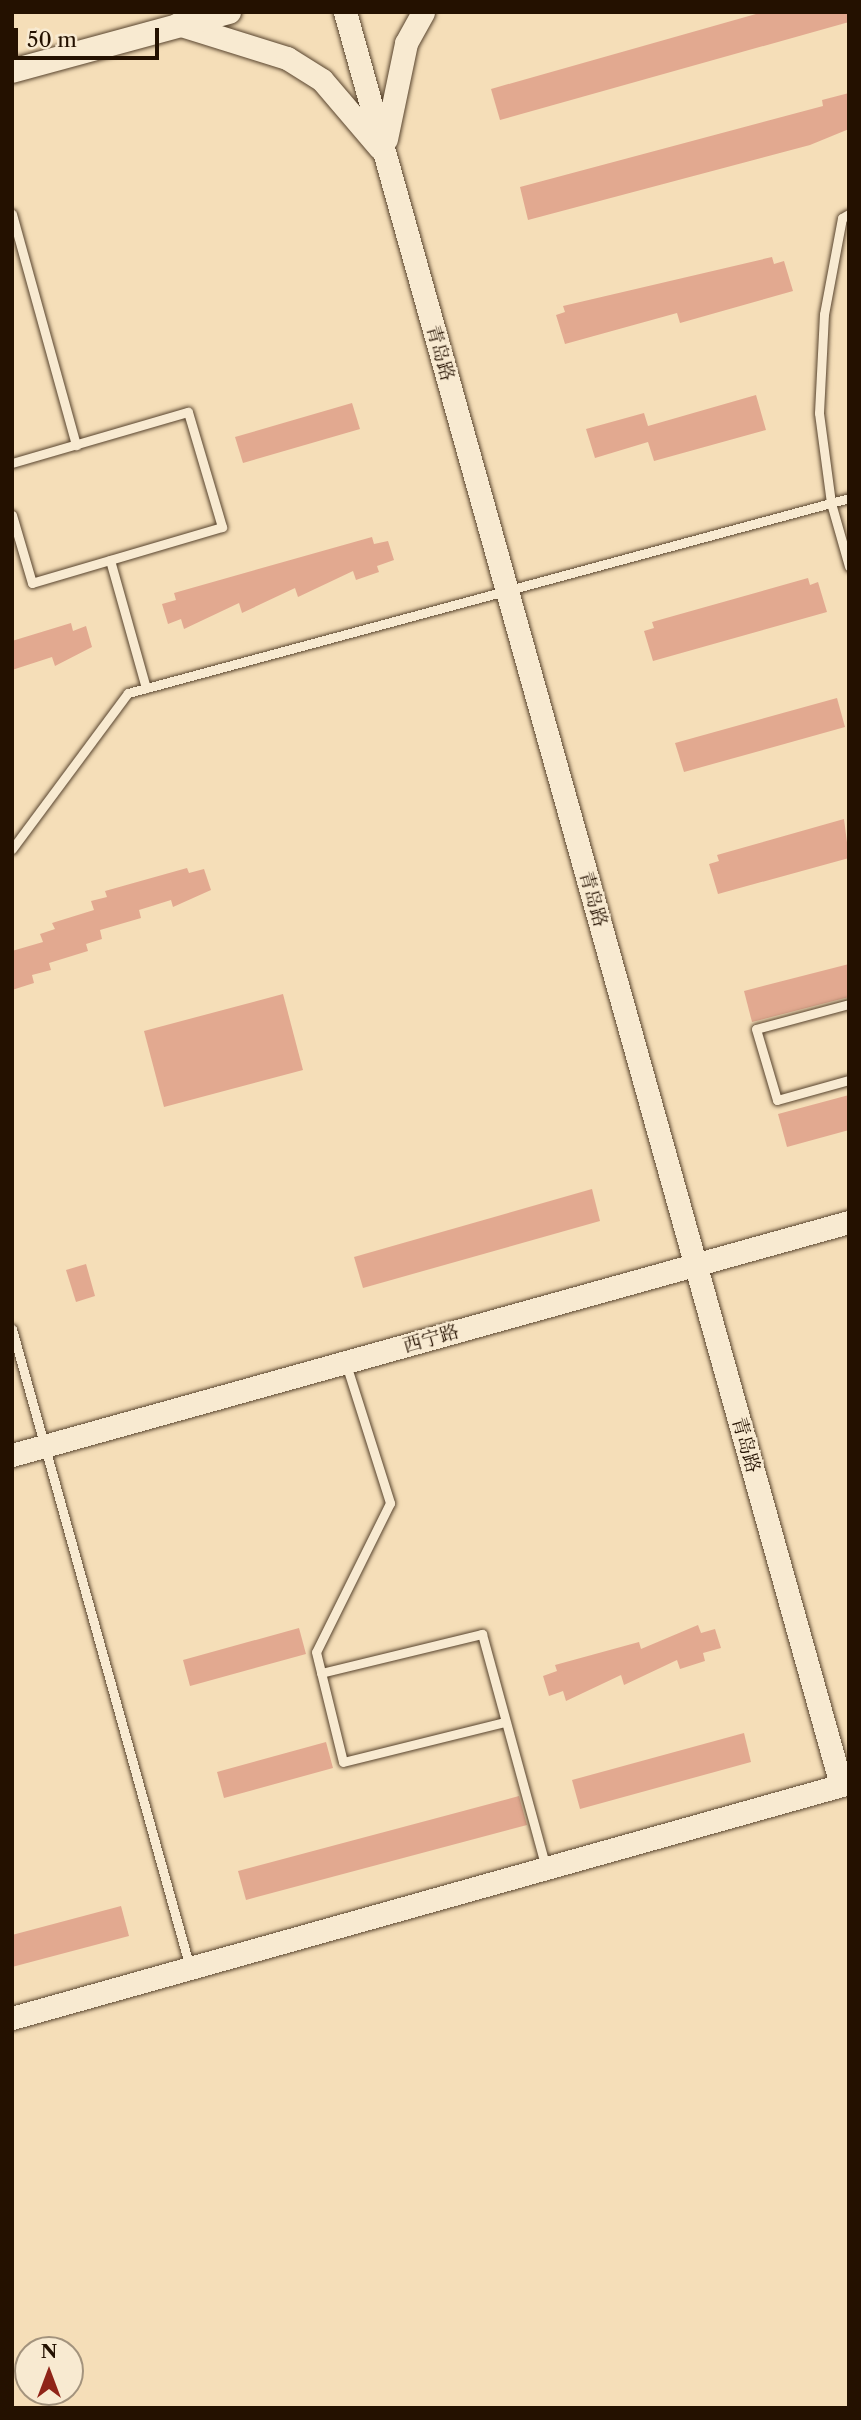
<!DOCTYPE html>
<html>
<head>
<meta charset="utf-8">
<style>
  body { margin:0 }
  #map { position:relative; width:861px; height:2420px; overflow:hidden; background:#f5deb8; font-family:"Libre Caslon Text","Noto Serif SC",serif }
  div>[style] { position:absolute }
  .building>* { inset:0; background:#e2a990 }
  .roads { filter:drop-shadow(0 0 2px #58442e) drop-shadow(0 0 2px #58442e) }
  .service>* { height:9px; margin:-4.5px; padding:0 4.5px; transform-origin:4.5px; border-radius:4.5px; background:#f8ead1 }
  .tertiary>* { height:23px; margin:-11.5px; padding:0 11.5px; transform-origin:11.5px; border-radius:11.5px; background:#f8ead1 }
  .secondary>* { height:24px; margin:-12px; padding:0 12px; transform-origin:12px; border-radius:12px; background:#f8ead1 }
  span { translate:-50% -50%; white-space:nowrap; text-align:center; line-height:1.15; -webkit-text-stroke:5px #f8ead1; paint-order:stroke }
  .street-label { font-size:19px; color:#241100 }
  .frame { position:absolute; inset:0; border:14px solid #241100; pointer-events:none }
  .north { position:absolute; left:14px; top:2336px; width:70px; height:70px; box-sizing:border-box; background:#f8ead1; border:2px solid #a3937d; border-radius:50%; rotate:0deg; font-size:19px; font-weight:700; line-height:28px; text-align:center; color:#241100 }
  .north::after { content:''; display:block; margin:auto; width:24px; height:32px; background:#8f2418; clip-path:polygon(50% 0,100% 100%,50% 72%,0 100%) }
  .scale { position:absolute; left:14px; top:28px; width:145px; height:32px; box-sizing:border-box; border:4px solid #241100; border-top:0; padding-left:9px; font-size:21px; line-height:24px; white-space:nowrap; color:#241100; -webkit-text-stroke:5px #f8ead1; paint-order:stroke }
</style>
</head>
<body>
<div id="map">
  <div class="building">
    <div style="clip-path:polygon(763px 12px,849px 12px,849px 22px,500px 120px,491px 89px)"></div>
    <div style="clip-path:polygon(849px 93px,849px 129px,810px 145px,528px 220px,520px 187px,823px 106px,822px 100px)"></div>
    <div style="clip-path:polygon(772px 257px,774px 264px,784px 261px,793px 291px,680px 323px,677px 313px,565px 344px,556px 315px,565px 312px,563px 306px)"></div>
    <div style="clip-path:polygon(756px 395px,766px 430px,654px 461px,648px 442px,595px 458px,586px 429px,644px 413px,648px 426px)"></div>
    <div style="clip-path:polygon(352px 403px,360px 429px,243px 463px,235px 437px)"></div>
    <div style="clip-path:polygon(372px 537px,374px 544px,388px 541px,394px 560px,377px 566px,379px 572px,356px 580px,353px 571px,298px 597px,295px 588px,242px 613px,239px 603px,184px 629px,181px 619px,168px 624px,162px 604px,176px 600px,174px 593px)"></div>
    <div style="clip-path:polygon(808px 578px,810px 585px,818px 582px,827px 612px,653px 661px,644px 631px,654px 628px,652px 622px)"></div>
    <div style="clip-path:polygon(71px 623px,73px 631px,86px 626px,92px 647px,55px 666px,52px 657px,12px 670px,12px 641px)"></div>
    <div style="clip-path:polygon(837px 698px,845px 727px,684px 772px,675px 743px)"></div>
    <div style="clip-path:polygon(844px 819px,849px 858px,718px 894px,709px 864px,719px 861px,717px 855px)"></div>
    <div style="clip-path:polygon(187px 868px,189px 873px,204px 869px,211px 890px,173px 907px,171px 900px,139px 910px,141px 918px,100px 930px,102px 939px,86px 944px,88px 951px,49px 963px,51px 970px,32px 975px,34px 983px,12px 990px,12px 951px,43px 942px,40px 934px,55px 929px,52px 923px,94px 910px,91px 901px,107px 897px,105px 891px)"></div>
    <div style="clip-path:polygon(849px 964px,849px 997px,752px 1022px,744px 991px)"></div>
    <div style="clip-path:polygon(283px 994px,303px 1070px,164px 1107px,144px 1031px)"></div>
    <div style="clip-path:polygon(849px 1095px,849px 1130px,787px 1147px,778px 1114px)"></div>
    <div style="clip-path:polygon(592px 1189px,600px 1221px,363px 1288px,354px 1257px)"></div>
    <div style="clip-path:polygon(86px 1264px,95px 1296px,76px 1302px,66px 1270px)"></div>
    <div style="clip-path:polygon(698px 1625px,701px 1633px,715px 1629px,721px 1648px,703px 1653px,705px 1661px,680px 1669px,677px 1660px,624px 1685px,621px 1675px,566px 1701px,563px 1691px,549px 1696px,543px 1676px,557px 1671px,555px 1665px,639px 1642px,641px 1649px)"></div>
    <div style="clip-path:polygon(299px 1628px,306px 1654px,190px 1686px,183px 1660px)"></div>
    <div style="clip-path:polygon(744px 1733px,751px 1762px,580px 1809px,572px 1780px)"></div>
    <div style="clip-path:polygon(326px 1742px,333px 1768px,224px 1798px,217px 1772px)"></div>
    <div style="clip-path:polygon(519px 1796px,527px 1825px,246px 1900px,238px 1871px)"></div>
    <div style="clip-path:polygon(121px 1906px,129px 1936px,12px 1967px,12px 1935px)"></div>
  </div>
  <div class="roads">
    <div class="service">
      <div style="left:12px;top:214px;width:240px;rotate:74.5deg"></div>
      <div style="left:849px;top:214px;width:8px;rotate:150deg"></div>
      <div style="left:842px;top:218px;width:98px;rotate:100.6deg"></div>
      <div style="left:824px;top:314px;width:99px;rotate:92.9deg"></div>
      <div style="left:819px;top:413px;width:91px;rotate:82.4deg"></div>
      <div style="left:831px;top:503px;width:66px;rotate:74.1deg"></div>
      <div style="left:12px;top:463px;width:183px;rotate:-16.2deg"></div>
      <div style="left:188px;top:412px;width:120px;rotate:73.5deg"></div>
      <div style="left:222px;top:527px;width:198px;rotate:163.6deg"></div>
      <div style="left:32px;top:583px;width:71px;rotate:-106.4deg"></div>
      <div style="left:110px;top:560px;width:133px;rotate:74.3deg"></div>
      <div style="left:12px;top:849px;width:194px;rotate:-53.4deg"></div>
      <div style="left:128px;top:693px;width:747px;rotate:-15.13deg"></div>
      <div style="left:849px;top:1004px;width:96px;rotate:165deg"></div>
      <div style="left:756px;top:1029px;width:74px;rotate:73.5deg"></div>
      <div style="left:777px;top:1100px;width:75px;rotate:-15.5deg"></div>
      <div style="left:12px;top:1329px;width:663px;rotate:74.43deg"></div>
      <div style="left:346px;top:1364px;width:146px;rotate:72.4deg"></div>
      <div style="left:390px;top:1503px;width:166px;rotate:116.4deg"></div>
      <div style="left:316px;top:1652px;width:113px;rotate:76.2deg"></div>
      <div style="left:343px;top:1762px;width:167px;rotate:-13.9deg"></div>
      <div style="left:321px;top:1673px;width:166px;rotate:-13.6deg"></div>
      <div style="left:482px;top:1634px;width:243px;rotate:74.7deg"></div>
    </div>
    <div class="tertiary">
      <div style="left:345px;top:12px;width:1841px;rotate:74.37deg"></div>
      <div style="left:178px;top:24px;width:114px;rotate:17.3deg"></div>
      <div style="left:287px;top:58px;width:41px;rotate:32.2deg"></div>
      <div style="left:322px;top:80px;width:89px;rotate:49.5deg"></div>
      <div style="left:386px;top:139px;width:98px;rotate:-78.2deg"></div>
      <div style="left:406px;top:43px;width:35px;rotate:-61deg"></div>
      <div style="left:12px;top:1455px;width:869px;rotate:-15.56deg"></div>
      <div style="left:12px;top:2018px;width:869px;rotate:-15.68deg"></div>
    </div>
    <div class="secondary">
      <div style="left:12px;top:71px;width:225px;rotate:-15.2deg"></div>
    </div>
  </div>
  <div class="street-label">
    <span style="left:440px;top:353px;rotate:74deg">青岛路</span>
    <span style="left:593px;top:899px;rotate:74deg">青岛路</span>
    <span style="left:431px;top:1339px;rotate:-16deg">西宁路</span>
    <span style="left:746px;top:1445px;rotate:74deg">青岛路</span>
  </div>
  <div class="frame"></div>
  <div class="north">N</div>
  <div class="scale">50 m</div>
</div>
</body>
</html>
